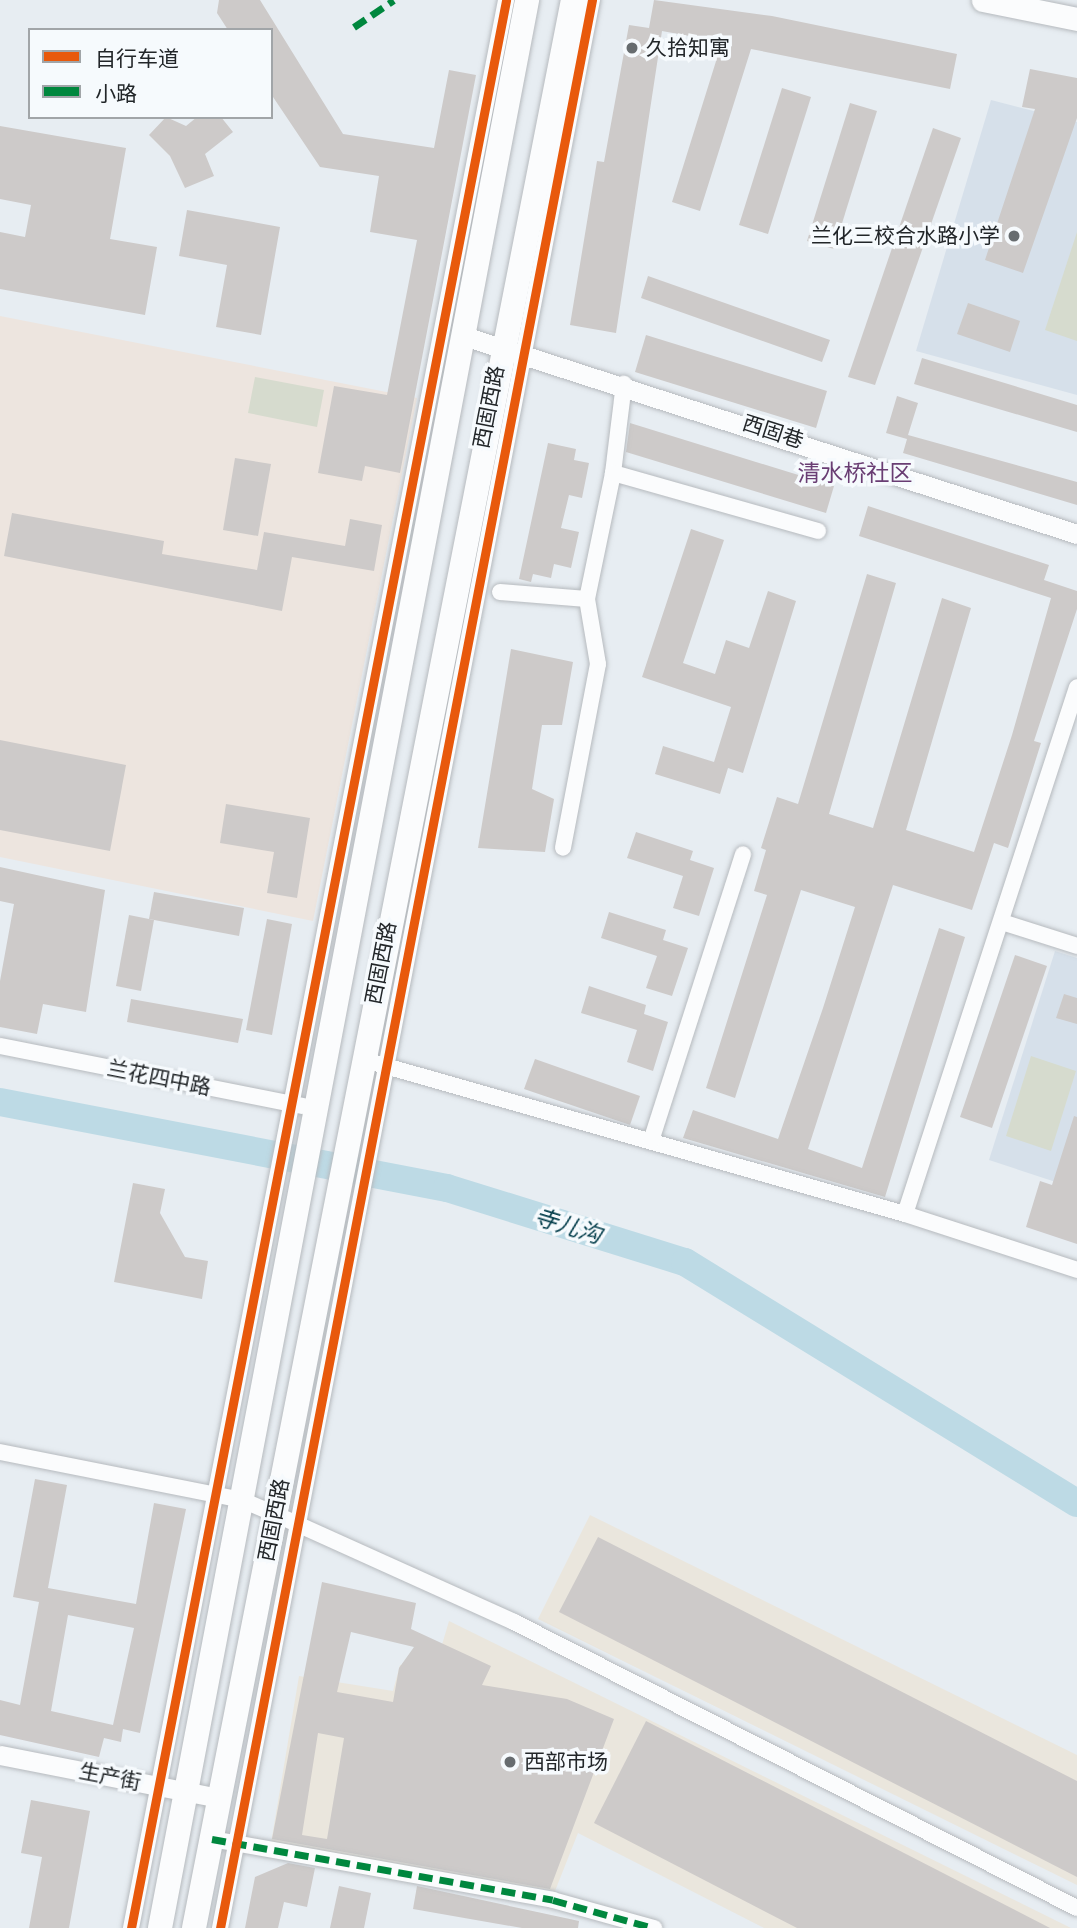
<!DOCTYPE html>
<html>
<head>
<meta charset="utf-8">
<style>
  body { margin:0 }
  #map { position:relative; width:1077px; height:1928px; overflow:hidden; background:#e7edf2; font-family:Rubik,"Noto Sans SC",sans-serif }
  div>[style] { position:absolute }
  .commercial>* { inset:0; background:#eae6dd }
  .industrial>* { inset:0; background:#ede5df }
  .built>* { inset:0; background:#d6e0ea }
  .green>* { inset:0; background:#d6dbce }
  .river>* { height:28px; margin:-14px; padding:0 14px; transform-origin:14px; border-radius:14px; background:#bddae5 }
  .building>* { inset:0; background:#cdcac9 }
  .roads { filter:drop-shadow(0 0 2px #b6babe) drop-shadow(0 0 2px #b6babe) }
  .minor>* { height:16px; margin:-8px; padding:0 8px; transform-origin:8px; border-radius:8px; background:#fbfcfd }
  .tertiary>* { height:19px; margin:-9.5px; padding:0 9.5px; transform-origin:9.5px; border-radius:9.5px; background:#fbfcfd }
  .secondary>* { height:23px; margin:-11.5px; padding:0 11.5px; transform-origin:11.5px; border-radius:11.5px; background:#fbfcfd }
  .primary>* { height:24px; margin:-12px; padding:0 12px; transform-origin:12px; border-radius:12px; background:#fbfcfd }
  .quiet>* { height:7px; margin-top:-3.5px; transform-origin:0; background:repeating-linear-gradient(90deg,#00873e 0 14px,transparent 0 21px) }
  .cycleway>* { height:9px; margin:-4.5px; padding:0 4.5px; transform-origin:4.5px; border-radius:4.5px; background:#e8590c }
  .dots>* { width:19px; height:19px; translate:-50% -50%; box-sizing:border-box; border:4px solid #f6fafd; border-radius:50% }
  span { translate:-50% -50%; white-space:nowrap; text-align:center; line-height:1.15; -webkit-text-stroke:7px #f6fafd; paint-order:stroke }
  .poi-label { font-size:21px; color:#222629 }
  .left { translate:0 -50%; text-align:left }
  .right { translate:-100% -50%; text-align:right }
  .street-label { font-size:21px; color:#222629 }
  .neighbourhood-label { font-size:23px; color:#693d73 }
  .water-label { font-size:23px; color:#003b49; font-style:italic }
  .legend { position:absolute; left:28px; top:28px; width:245px; height:91px; box-sizing:border-box; background:#f6fafd; border:2px solid #a1a5a8; margin:0; padding:9px 12px; list-style:none; font-size:21px; color:#222629 }
  .legend li { display:flex; align-items:center; gap:14px; height:35px }
  .legend b { width:35px; border:2px solid #a1a5a8 }
</style>
</head>
<body>
<div id="map">
  <div class="commercial">
    <div style="clip-path:polygon(590px 1515px,1077px 1755px,1077px 1885px,538px 1619px)"></div>
    <div style="clip-path:polygon(449px 1621px,1071px 1928px,764px 1928px,578px 1833px,555px 1891px,271px 1843px,299px 1676px,393px 1691px,400px 1665px,436px 1665px)"></div>
  </div>
  <div class="industrial">
    <div style="clip-path:polygon(0 316px,417px 398px,313px 921px,0 857px)"></div>
  </div>
  <div class="built">
    <div style="clip-path:polygon(991px 100px,1077px 122px,1077px 395px,916px 351px)"></div>
    <div style="clip-path:polygon(1055px 951px,1077px 958px,1077px 1189px,989px 1160px)"></div>
  </div>
  <div class="green">
    <div style="clip-path:polygon(1077px 232px,1077px 341px,1045px 330px)"></div>
    <div style="clip-path:polygon(255px 377px,324px 390px,317px 427px,248px 413px)"></div>
    <div style="clip-path:polygon(1031px 1056px,1076px 1071px,1051px 1151px,1006px 1136px)"></div>
  </div>
  <div class="river">
    <div style="left:0;top:1102px;width:455px;rotate:10.9deg"></div>
    <div style="left:447px;top:1188px;width:249px;rotate:17.3deg"></div>
    <div style="left:685px;top:1262px;width:460px;rotate:31.6deg"></div>
  </div>
  <div class="building">
    <div style="clip-path:polygon(219px 0,260px 0,343px 134px,434px 148px,449px 70px,476px 75px,400px 473px,365px 466px,362px 481px,318px 473px,334px 386px,387px 395px,417px 240px,370px 232px,379px 176px,320px 167px,271px 94px,271px 30px,228px 30px,217px 13px)"></div>
    <div style="clip-path:polygon(654px 0,772px 16px,957px 54px,950px 89px,751px 49px,700px 211px,672px 202px,722px 42px,662px 31px,616px 333px,570px 325px,597px 161px,604px 162px,629px 25px,649px 28px)"></div>
    <div style="clip-path:polygon(1030px 69px,1077px 78px,1077px 118px,1023px 273px,985px 260px,1035px 109px,1022px 107px)"></div>
    <div style="clip-path:polygon(782px 88px,811px 97px,768px 234px,739px 225px)"></div>
    <div style="clip-path:polygon(850px 103px,877px 111px,834px 249px,807px 241px)"></div>
    <div style="clip-path:polygon(166px 117px,186px 126px,197px 117px,221px 117px,233px 132px,205px 154px,214px 176px,185px 188px,170px 156px,149px 135px)"></div>
    <div style="clip-path:polygon(0 126px,126px 148px,110px 239px,157px 247px,145px 315px,0 289px,0 232px,25px 237px,31px 205px,0 199px)"></div>
    <div style="clip-path:polygon(933px 128px,961px 138px,875px 385px,848px 377px)"></div>
    <div style="clip-path:polygon(187px 210px,280px 227px,261px 335px,216px 327px,227px 265px,179px 256px)"></div>
    <div style="clip-path:polygon(648px 276px,830px 340px,822px 362px,641px 298px)"></div>
    <div style="clip-path:polygon(968px 303px,1020px 321px,1010px 352px,957px 334px)"></div>
    <div style="clip-path:polygon(646px 335px,827px 391px,816px 428px,635px 372px)"></div>
    <div style="clip-path:polygon(922px 358px,1077px 405px,1077px 432px,914px 384px)"></div>
    <div style="clip-path:polygon(897px 396px,918px 403px,908px 435px,1077px 482px,1077px 505px,903px 453px,907px 439px,886px 433px)"></div>
    <div style="clip-path:polygon(630px 423px,834px 486px,826px 513px,626px 452px)"></div>
    <div style="clip-path:polygon(548px 443px,576px 449px,574px 460px,589px 463px,582px 498px,569px 495px,561px 528px,579px 532px,571px 568px,554px 564px,551px 578px,533px 574px,531px 582px,519px 579px)"></div>
    <div style="clip-path:polygon(235px 458px,271px 464px,258px 536px,223px 530px)"></div>
    <div style="clip-path:polygon(868px 506px,1049px 565px,1044px 580px,1077px 591px,1077px 609px,1034px 741px,1041px 743px,1008px 848px,994px 843px,972px 910px,893px 885px,808px 1149px,862px 1168px,939px 928px,965px 937px,885px 1197px,683px 1138px,693px 1110px,778px 1139px,823px 1008px,855px 907px,801px 890px,735px 1098px,706px 1088px,767px 895px,754px 891px,766px 850px,761px 848px,777px 797px,798px 804px,867px 574px,896px 583px,829px 814px,873px 828px,942px 598px,971px 608px,906px 830px,974px 852px,1012px 735px,1051px 598px,859px 536px)"></div>
    <div style="clip-path:polygon(12px 513px,164px 541px,162px 554px,257px 570px,264px 532px,345px 546px,350px 519px,382px 525px,374px 571px,292px 557px,282px 611px,4px 556px)"></div>
    <div style="clip-path:polygon(691px 529px,724px 540px,683px 663px,715px 674px,726px 640px,749px 648px,768px 591px,796px 601px,743px 773px,728px 768px,720px 794px,655px 774px,663px 746px,714px 762px,731px 707px,642px 677px)"></div>
    <div style="clip-path:polygon(511px 649px,573px 662px,562px 725px,542px 725px,532px 789px,554px 799px,545px 852px,478px 848px)"></div>
    <div style="clip-path:polygon(0 740px,126px 765px,110px 851px,0 830px)"></div>
    <div style="clip-path:polygon(226px 804px,310px 818px,297px 898px,267px 893px,274px 852px,220px 843px)"></div>
    <div style="clip-path:polygon(636px 832px,693px 851px,690px 860px,714px 868px,699px 916px,673px 908px,683px 876px,627px 858px)"></div>
    <div style="clip-path:polygon(0 867px,105px 890px,86px 1012px,43px 1004px,37px 1034px,0 1027px,0 981px,14px 904px,0 901px)"></div>
    <div style="clip-path:polygon(154px 892px,244px 908px,239px 936px,149px 919px)"></div>
    <div style="clip-path:polygon(609px 912px,666px 930px,663px 940px,688px 948px,672px 996px,646px 988px,657px 956px,601px 938px)"></div>
    <div style="clip-path:polygon(129px 915px,154px 920px,141px 991px,116px 986px)"></div>
    <div style="clip-path:polygon(267px 919px,292px 924px,272px 1035px,246px 1030px)"></div>
    <div style="clip-path:polygon(1015px 955px,1047px 966px,992px 1128px,960px 1117px)"></div>
    <div style="clip-path:polygon(589px 986px,646px 1005px,644px 1014px,668px 1022px,653px 1071px,627px 1062px,637px 1030px,581px 1013px)"></div>
    <div style="clip-path:polygon(1064px 994px,1077px 998px,1077px 1024px,1056px 1018px)"></div>
    <div style="clip-path:polygon(131px 999px,243px 1019px,238px 1043px,127px 1022px)"></div>
    <div style="clip-path:polygon(535px 1059px,640px 1096px,630px 1125px,524px 1089px)"></div>
    <div style="clip-path:polygon(1074px 1116px,1077px 1117px,1077px 1244px,1026px 1227px,1040px 1181px,1052px 1185px)"></div>
    <div style="clip-path:polygon(133px 1183px,165px 1189px,160px 1213px,185px 1257px,208px 1261px,202px 1299px,114px 1282px)"></div>
    <div style="clip-path:polygon(evenodd,35px 1479px,67px 1485px,48px 1588px,136px 1604px,154px 1503px,186px 1509px,140px 1733px,123px 1729px,121px 1742px,104px 1738px,99px 1757px,0 1735px,0 1700px,20px 1705px,39px 1602px,13px 1597px,35px 1479px,68px 1615px,134px 1628px,113px 1725px,51px 1711px,68px 1615px)"></div>
    <div style="clip-path:polygon(598px 1537px,1077px 1781px,1077px 1877px,559px 1612px)"></div>
    <div style="clip-path:polygon(evenodd,322px 1582px,416px 1603px,411px 1629px,491px 1666px,482px 1685px,567px 1699px,614px 1719px,550px 1889px,272px 1839px,322px 1582px,351px 1632px,414px 1647px,399px 1668px,393px 1702px,337px 1692px,351px 1632px,322px 1582px,318px 1733px,344px 1738px,327px 1839px,302px 1835px,318px 1733px)"></div>
    <div style="clip-path:polygon(646px 1721px,867px 1834px,1050px 1928px,797px 1928px,594px 1823px)"></div>
    <div style="clip-path:polygon(31px 1800px,90px 1811px,69px 1928px,29px 1928px,42px 1857px,21px 1853px)"></div>
    <div style="clip-path:polygon(288px 1863px,315px 1868px,307px 1907px,284px 1902px,278px 1928px,245px 1928px,255px 1877px)"></div>
    <div style="clip-path:polygon(339px 1886px,371px 1893px,364px 1928px,330px 1928px)"></div>
    <div style="clip-path:polygon(417px 1886px,579px 1921px,578px 1928px,522px 1928px,413px 1909px)"></div>
  </div>
  <div class="roads">
    <div class="minor">
      <div style="left:613px;top:473px;width:90px;rotate:-83deg"></div>
      <div style="left:500px;top:592px;width:87px;rotate:4.6deg"></div>
      <div style="left:587px;top:599px;width:66px;rotate:80.4deg"></div>
      <div style="left:598px;top:664px;width:187px;rotate:100.8deg"></div>
      <div style="left:587px;top:599px;width:129px;rotate:-78.3deg"></div>
      <div style="left:613px;top:473px;width:213px;rotate:15.8deg"></div>
      <div style="left:1002px;top:922px;width:79px;rotate:17.7deg"></div>
      <div style="left:0;top:1046px;width:309px;rotate:11.2deg"></div>
      <div style="left:375px;top:1063px;width:551px;rotate:15.9deg"></div>
      <div style="left:905px;top:1214px;width:181px;rotate:18deg"></div>
      <div style="left:651px;top:1141px;width:301px;rotate:-72.2deg"></div>
      <div style="left:905px;top:1214px;width:554px;rotate:-71.92deg"></div>
      <div style="left:0;top:1452px;width:247px;rotate:11.2deg"></div>
      <div style="left:242px;top:1500px;width:36px;rotate:23deg"></div>
      <div style="left:275px;top:1514px;width:262px;rotate:24.3deg"></div>
      <div style="left:514px;top:1622px;width:631px;rotate:26.93deg"></div>
      <div style="left:212px;top:1839px;width:346px;rotate:10.1deg"></div>
      <div style="left:553px;top:1900px;width:105px;rotate:15.5deg"></div>
      <div style="left:131px;top:1928px;width:1964px;rotate:-78.99deg"></div>
      <div style="left:220px;top:1928px;width:1964px;rotate:-79.08deg"></div>
    </div>
    <div class="tertiary">
      <div style="left:467px;top:337px;width:641px;rotate:17.9deg"></div>
      <div style="left:0;top:1755px;width:224px;rotate:11.1deg"></div>
    </div>
    <div class="secondary">
      <div style="left:983px;top:0;width:96px;rotate:11.4deg"></div>
    </div>
    <div class="primary">
      <div style="left:160px;top:1928px;width:1963px;rotate:-79.22deg"></div>
      <div style="left:194px;top:1928px;width:1965px;rotate:-78.88deg"></div>
    </div>
  </div>
  <div class="quiet">
    <div style="left:354px;top:27px;width:48px;rotate:-34deg"></div>
    <div style="left:212px;top:1839px;width:346px;rotate:10.1deg"></div>
    <div style="left:553px;top:1900px;width:105px;rotate:15.5deg"></div>
  </div>
  <div class="cycleway">
    <div style="left:131px;top:1928px;width:1964px;rotate:-78.99deg"></div>
    <div style="left:220px;top:1928px;width:1964px;rotate:-79.08deg"></div>
  </div>
  <div class="dots">
    <div style="left:632px;top:48px;background:#676c6f"></div>
    <div style="left:1014px;top:236px;background:#676c6f"></div>
    <div style="left:510px;top:1762px;background:#676c6f"></div>
  </div>
  <div class="poi-label">
    <span class="left" style="left:646px;top:48px">久拾知寓</span>
    <span class="right" style="left:1000px;top:236px">兰化三校合水路小学</span>
    <span class="left" style="left:524px;top:1762px">西部市场</span>
  </div>
  <div class="street-label">
    <span style="left:489px;top:407px;rotate:-79deg">西固西路</span>
    <span style="left:773px;top:432px;rotate:18deg">西固巷</span>
    <span style="left:381px;top:963px;rotate:-79deg">西固西路</span>
    <span style="left:159px;top:1078px;rotate:11deg">兰花四中路</span>
    <span style="left:274px;top:1520px;rotate:-79deg">西固西路</span>
    <span style="left:110px;top:1777px;rotate:11deg">生产街</span>
  </div>
  <div class="neighbourhood-label">
    <span style="left:855px;top:473px">清水桥社区</span>
  </div>
  <div class="water-label">
    <span style="left:568px;top:1226px;rotate:17deg">寺儿沟</span>
  </div>
  <ul class="legend">
  <li><b style="height:9px;background:#e8590c"></b>自行车道</li>
  <li><b style="height:9px;background:#00873e"></b>小路</li>
  </ul>
</div>
</body>
</html>
